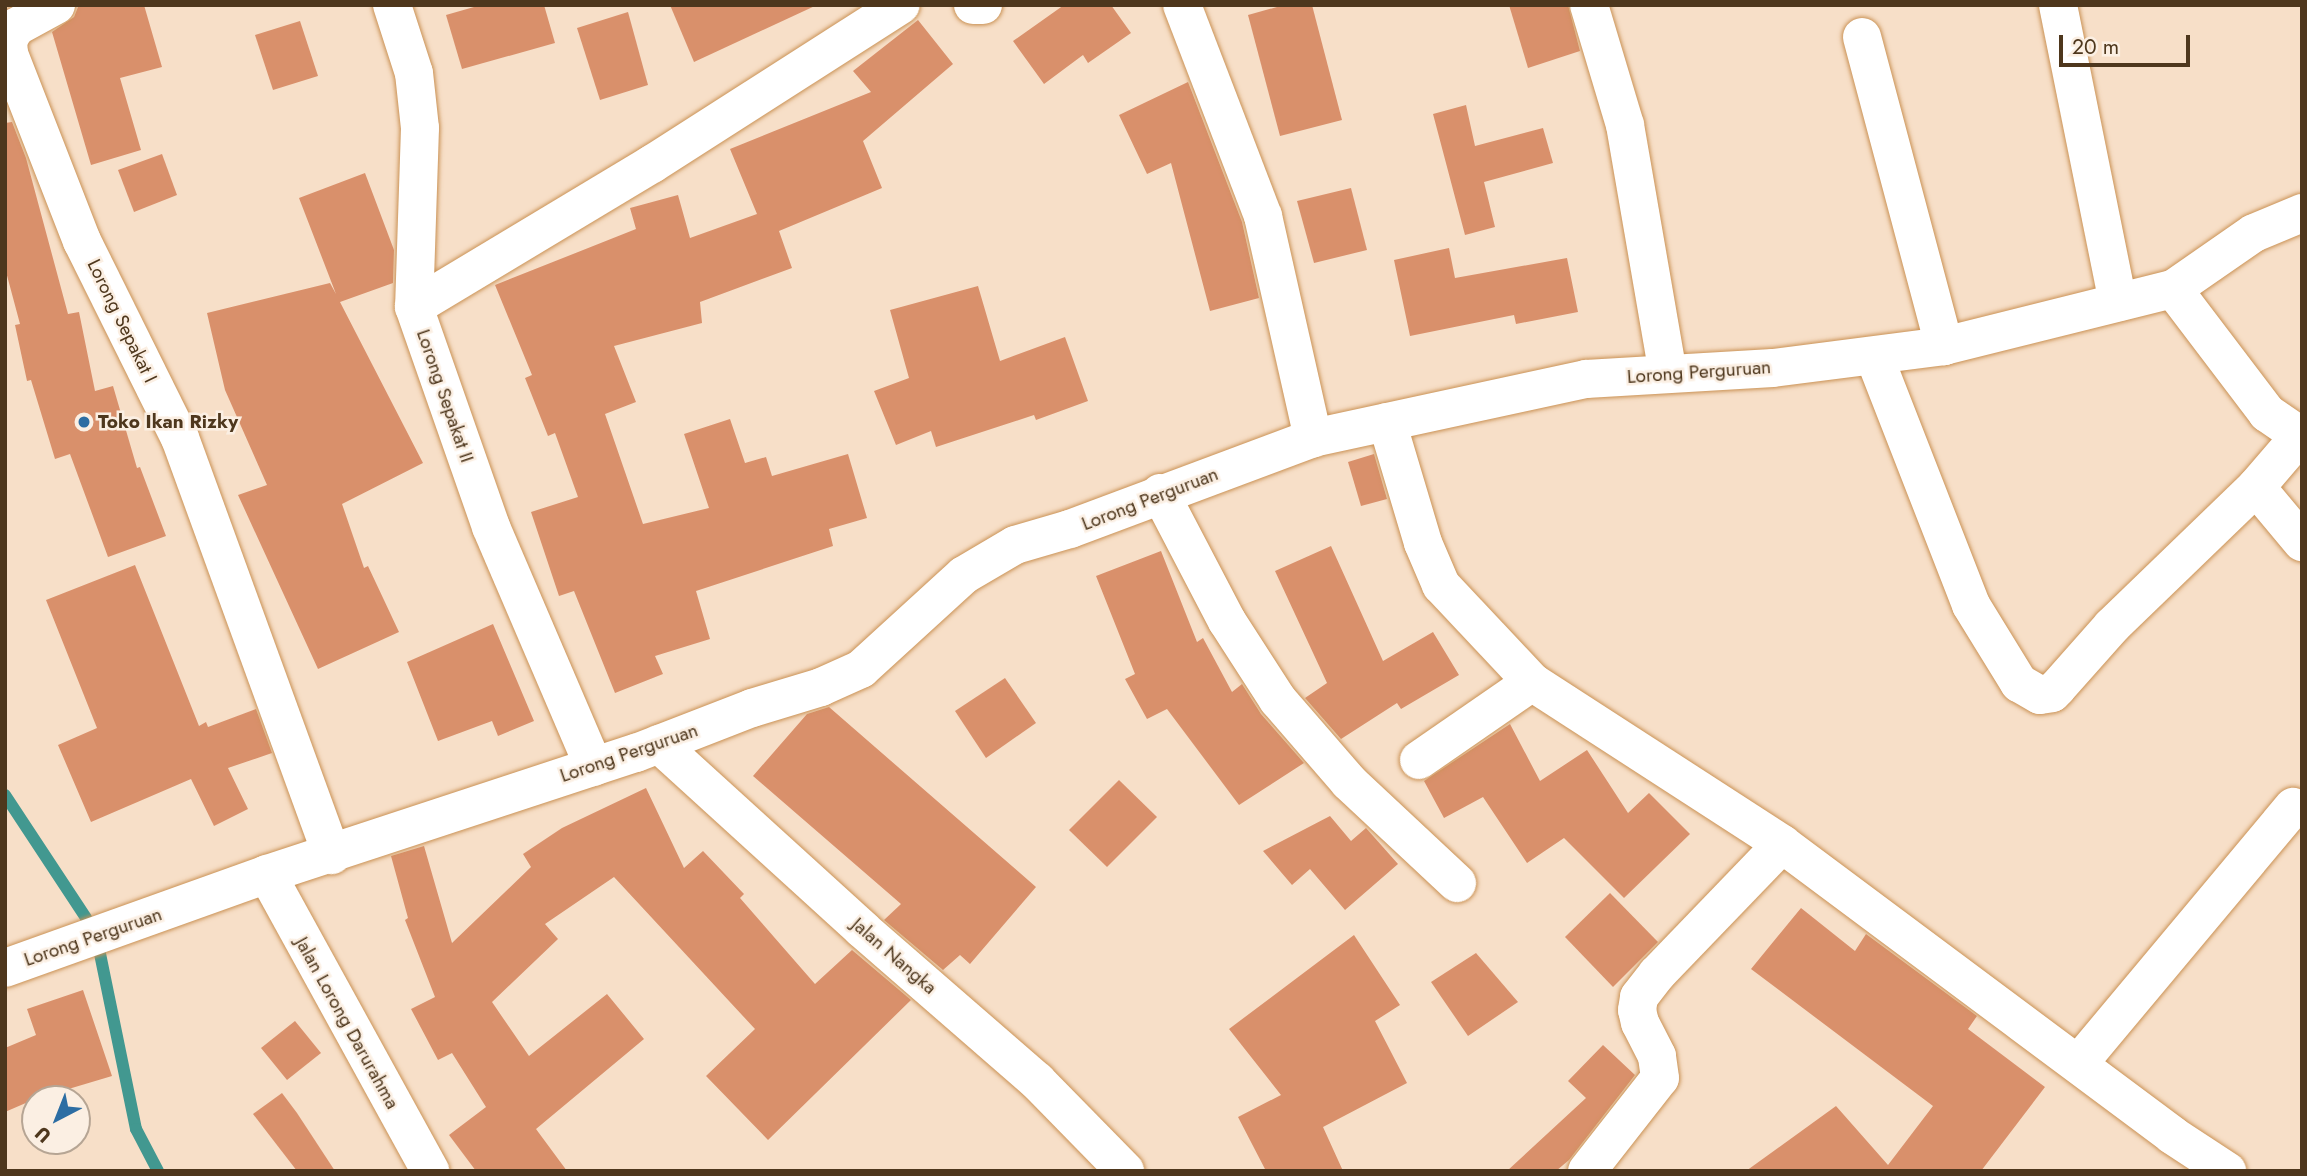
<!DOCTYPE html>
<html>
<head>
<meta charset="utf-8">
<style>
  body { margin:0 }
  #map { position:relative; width:2307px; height:1176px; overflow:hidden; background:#f7dfc8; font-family:Jost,sans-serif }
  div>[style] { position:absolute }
  .stream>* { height:12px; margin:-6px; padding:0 6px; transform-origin:6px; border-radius:6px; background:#429890 }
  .building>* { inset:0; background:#d9906b }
  .roads { filter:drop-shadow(0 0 2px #ca9255) drop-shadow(0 0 2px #ca9255) }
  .minor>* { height:38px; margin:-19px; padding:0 19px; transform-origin:19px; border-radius:19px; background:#fff }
  .dots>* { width:19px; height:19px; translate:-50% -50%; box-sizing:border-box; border:4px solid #fbefe3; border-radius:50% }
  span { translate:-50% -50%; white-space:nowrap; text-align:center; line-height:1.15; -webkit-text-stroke:5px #fbefe3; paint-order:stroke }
  .street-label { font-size:19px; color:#4e371d }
  .poi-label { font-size:19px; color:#4e371d; font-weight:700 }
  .left { translate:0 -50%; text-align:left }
  .frame { position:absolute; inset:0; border:7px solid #4e371d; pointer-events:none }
  .north { position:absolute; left:21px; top:1085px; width:70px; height:70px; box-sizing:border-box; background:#fbefe3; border:2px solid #b6a594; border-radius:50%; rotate:222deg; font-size:19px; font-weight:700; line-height:28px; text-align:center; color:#4e371d }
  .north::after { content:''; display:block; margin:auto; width:24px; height:32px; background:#2c6da3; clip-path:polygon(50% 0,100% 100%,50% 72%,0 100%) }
  .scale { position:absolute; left:2059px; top:35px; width:131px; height:32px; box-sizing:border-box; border:4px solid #4e371d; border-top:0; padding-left:9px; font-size:21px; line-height:24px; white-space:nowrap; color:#4e371d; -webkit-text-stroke:5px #fbefe3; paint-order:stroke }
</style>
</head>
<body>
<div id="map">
  <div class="stream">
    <div style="left:5px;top:795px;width:147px;rotate:56.6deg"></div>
    <div style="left:98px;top:944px;width:189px;rotate:78.4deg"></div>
    <div style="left:136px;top:1129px;width:47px;rotate:62.4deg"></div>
  </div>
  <div class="building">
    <div style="clip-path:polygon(144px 5px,162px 67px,120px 78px,141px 150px,91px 165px,52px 32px,74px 17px,78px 7px)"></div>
    <div style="clip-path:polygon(481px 5px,544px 5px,555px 43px,462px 69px,446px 15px)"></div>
    <div style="clip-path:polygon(670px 5px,817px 5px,694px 62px)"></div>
    <div style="clip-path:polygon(1064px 5px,1111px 5px,1131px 33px,1088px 63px,1083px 55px,1044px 84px,1013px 41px)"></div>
    <div style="clip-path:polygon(1284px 5px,1312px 5px,1342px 120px,1280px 136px,1248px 15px)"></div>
    <div style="clip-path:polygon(1509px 5px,1568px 5px,1580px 51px,1528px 68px)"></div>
    <div style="clip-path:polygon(628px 12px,648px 85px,600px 100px,577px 28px)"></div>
    <div style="clip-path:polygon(918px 20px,953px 64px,863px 141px,882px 188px,779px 231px,792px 268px,700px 302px,702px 323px,614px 346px,636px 402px,605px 414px,643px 524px,709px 508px,684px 434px,730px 419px,745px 463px,766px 457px,772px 476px,848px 454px,867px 518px,829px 529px,833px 546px,696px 591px,710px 639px,655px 656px,663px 674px,615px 693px,574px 591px,559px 596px,531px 512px,578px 497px,555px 433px,548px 436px,525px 378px,532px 375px,495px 285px,636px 229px,630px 208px,678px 195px,690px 238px,757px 214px,730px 149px,871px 92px,853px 71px)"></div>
    <div style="clip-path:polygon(300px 21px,318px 76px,273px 90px,255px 35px)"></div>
    <div style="clip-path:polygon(1188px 82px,1242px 222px,1259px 298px,1210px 311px,1171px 163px,1147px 174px,1119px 115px)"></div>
    <div style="clip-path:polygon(1466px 105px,1475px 146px,1543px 128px,1553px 163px,1484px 182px,1495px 227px,1465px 235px,1433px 114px)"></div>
    <div style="clip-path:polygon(12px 122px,26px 158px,68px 314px,79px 312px,95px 391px,113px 386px,137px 468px,140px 467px,166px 536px,108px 557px,70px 454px,55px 459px,31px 380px,27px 381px,15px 325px,20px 324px,5px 268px,5px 123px)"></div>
    <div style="clip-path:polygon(162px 154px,177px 195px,134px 212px,118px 170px)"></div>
    <div style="clip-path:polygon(365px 173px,394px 250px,393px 283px,340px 302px,423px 463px,342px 504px,364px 568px,368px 566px,399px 632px,318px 669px,238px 495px,267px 485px,225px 390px,207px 313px,330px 283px,336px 294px,299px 198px)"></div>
    <div style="clip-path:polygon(1351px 188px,1367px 250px,1314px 263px,1297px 201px)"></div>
    <div style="clip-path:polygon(1449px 248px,1455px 278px,1567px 258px,1578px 312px,1516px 324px,1514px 315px,1410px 336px,1394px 260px)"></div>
    <div style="clip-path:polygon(978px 286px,1000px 361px,1065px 337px,1088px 401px,1036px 420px,1034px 415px,936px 447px,931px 431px,896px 445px,874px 391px,909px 378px,890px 310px)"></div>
    <div style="clip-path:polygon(1374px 454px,1387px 499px,1361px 506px,1348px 462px)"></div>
    <div style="clip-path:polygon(1331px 546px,1383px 661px,1433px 632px,1459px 675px,1401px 709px,1397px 703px,1341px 739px,1305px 698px,1327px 683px,1275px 571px)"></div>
    <div style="clip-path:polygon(1161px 551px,1197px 642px,1203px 638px,1232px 692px,1242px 684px,1261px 714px,1304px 763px,1239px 805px,1167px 709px,1147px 719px,1125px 679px,1135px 674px,1096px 576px)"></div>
    <div style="clip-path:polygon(135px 565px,199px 726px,206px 722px,208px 727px,256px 709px,272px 753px,228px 768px,248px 809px,214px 826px,191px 779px,91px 822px,58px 745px,97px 728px,46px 600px)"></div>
    <div style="clip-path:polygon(493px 624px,534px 721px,498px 736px,492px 721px,438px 741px,407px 662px)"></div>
    <div style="clip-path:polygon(1005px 678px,1036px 723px,986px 758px,955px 711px)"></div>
    <div style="clip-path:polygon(829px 707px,1036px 887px,970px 964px,960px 955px,943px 970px,884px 920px,901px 904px,753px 776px,807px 714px)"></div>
    <div style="clip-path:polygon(1510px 724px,1540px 781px,1587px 750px,1628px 813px,1649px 793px,1690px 834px,1624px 898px,1564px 838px,1527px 863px,1483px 797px,1444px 818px,1424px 781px)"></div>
    <div style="clip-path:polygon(1119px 780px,1157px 817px,1107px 867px,1069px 830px)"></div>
    <div style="clip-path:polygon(646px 788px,684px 868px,703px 851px,744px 894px,740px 898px,815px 984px,852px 950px,911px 1000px,768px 1140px,706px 1076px,755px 1029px,614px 877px,545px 924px,558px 939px,492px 1002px,529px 1056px,607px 994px,644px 1039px,536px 1129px,567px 1171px,476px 1171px,449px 1135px,486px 1107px,452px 1053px,438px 1060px,411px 1009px,435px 997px,405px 920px,408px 918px,391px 856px,424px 846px,452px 943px,531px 867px,523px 854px,562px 828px)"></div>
    <div style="clip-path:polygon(1330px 816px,1351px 841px,1366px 828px,1398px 864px,1345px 910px,1310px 869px,1292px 885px,1263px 851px)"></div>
    <div style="clip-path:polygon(1610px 893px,1658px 942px,1613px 987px,1565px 937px)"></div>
    <div style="clip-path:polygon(1801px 908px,1855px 951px,1866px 934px,1977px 1016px,1968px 1029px,2045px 1087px,1981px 1171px,1746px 1171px,1836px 1106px,1888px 1165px,1933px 1106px,1751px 969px)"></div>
    <div style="clip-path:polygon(1354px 935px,1400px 1005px,1375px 1021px,1407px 1083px,1323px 1127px,1343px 1171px,1266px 1171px,1238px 1117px,1281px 1095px,1229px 1029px)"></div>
    <div style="clip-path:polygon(1476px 953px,1518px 1002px,1468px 1036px,1431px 982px)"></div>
    <div style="clip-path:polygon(83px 990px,112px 1076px,35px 1099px,5px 1112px,5px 1048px,36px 1035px,27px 1009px)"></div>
    <div style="clip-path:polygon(295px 1021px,321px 1053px,287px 1080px,261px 1048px)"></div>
    <div style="clip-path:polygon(1603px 1045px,1635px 1075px,1569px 1160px,1556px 1171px,1507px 1171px,1586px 1098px,1568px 1081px)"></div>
    <div style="clip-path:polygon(282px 1093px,297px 1113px,335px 1171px,297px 1171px,253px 1114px)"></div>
  </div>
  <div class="roads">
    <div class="minor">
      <div style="left:56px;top:5px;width:46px;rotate:151.2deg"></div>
      <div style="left:16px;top:27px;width:15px;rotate:122deg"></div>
      <div style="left:8px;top:40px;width:14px;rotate:86deg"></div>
      <div style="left:9px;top:54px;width:201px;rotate:68.7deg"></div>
      <div style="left:82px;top:241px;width:220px;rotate:63.6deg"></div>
      <div style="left:180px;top:438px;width:444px;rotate:70deg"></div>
      <div style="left:392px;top:5px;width:71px;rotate:72.1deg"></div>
      <div style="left:414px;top:73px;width:55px;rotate:83.8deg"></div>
      <div style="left:420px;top:128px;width:179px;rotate:91.9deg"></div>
      <div style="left:414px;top:307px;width:233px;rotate:70.7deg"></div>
      <div style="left:491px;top:527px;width:261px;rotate:66.8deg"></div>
      <div style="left:973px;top:5px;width:10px"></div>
      <div style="left:1182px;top:5px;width:226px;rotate:69deg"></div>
      <div style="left:1263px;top:216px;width:228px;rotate:77.3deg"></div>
      <div style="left:1589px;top:5px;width:125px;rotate:73.3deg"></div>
      <div style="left:1625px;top:125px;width:252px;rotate:80.2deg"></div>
      <div style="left:2058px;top:5px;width:303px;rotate:78.6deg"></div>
      <div style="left:1862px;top:37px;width:320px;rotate:75.1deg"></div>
      <div style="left:2173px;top:289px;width:98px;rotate:-34.7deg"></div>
      <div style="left:2254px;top:233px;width:52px;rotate:-22.6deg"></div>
      <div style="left:414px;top:307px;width:278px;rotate:-31deg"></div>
      <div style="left:652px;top:164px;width:295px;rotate:-32.6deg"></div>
      <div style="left:1874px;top:356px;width:267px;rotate:68.7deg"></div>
      <div style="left:1971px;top:605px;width:92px;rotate:58.4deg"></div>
      <div style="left:2019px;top:683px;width:24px;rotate:30deg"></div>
      <div style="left:2040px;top:695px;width:12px;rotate:-9deg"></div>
      <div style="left:2052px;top:693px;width:7px;rotate:-45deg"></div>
      <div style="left:2057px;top:688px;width:83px;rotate:-48.4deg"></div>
      <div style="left:2112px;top:626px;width:200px;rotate:-44deg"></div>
      <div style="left:2256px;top:487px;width:66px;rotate:-49.3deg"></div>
      <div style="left:1387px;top:422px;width:126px;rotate:73.4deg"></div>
      <div style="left:1423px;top:543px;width:46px;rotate:66.8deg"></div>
      <div style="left:1441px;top:585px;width:133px;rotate:46.8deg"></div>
      <div style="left:1532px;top:682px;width:298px;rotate:32.9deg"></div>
      <div style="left:1782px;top:844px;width:487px;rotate:36.7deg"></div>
      <div style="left:2172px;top:1135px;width:66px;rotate:33.2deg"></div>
      <div style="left:2256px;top:487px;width:72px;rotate:50.1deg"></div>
      <div style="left:1160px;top:493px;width:144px;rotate:62.4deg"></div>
      <div style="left:1227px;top:621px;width:94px;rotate:57.2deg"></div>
      <div style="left:1278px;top:700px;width:108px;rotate:49.1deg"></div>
      <div style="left:1349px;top:782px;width:148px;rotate:43.1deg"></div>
      <div style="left:659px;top:744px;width:275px;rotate:42.3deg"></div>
      <div style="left:862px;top:929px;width:232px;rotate:41deg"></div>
      <div style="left:1037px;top:1081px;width:126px;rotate:45.6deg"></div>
      <div style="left:1419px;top:760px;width:137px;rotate:-34.6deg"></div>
      <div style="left:267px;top:874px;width:339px;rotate:61.2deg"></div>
      <div style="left:5px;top:968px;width:278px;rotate:-19.7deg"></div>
      <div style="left:267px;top:874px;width:388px;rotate:-18.2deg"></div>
      <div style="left:636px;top:753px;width:124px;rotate:-21.2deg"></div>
      <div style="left:752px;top:708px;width:72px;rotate:-16.9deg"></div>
      <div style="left:821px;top:687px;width:44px;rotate:-24.2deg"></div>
      <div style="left:861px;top:669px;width:139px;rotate:-42.4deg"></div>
      <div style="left:964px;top:575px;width:59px;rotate:-30.5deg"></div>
      <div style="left:1015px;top:545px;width:57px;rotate:-16.2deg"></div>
      <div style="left:1070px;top:529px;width:259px;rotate:-20.5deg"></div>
      <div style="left:1313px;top:438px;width:279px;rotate:-12.2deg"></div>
      <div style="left:1586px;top:379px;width:187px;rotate:-3.4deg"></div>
      <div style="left:1773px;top:368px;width:172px;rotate:-7.3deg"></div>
      <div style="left:1944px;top:346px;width:236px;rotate:-14deg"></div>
      <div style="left:2173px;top:289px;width:156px;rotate:52.8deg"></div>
      <div style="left:2267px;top:413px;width:42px;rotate:34.4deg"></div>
      <div style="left:2079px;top:1063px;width:334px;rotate:-50.1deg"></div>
      <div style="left:1587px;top:1171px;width:118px;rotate:-51.9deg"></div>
      <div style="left:1660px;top:1078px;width:22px;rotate:-98deg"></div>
      <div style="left:1657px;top:1056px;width:37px;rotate:-117deg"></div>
      <div style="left:1640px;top:1023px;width:13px;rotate:-103deg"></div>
      <div style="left:1637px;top:1010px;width:13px;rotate:-81deg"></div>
      <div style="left:1639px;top:997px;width:29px;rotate:-52deg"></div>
      <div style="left:1657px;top:974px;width:180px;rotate:-46.1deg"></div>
    </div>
  </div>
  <div class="dots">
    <div style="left:84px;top:422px;background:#2c6da3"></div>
  </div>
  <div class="street-label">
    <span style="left:122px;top:321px;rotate:64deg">Lorong Sepakat I</span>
    <span style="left:1699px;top:372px;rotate:-4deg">Lorong Perguruan</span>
    <span style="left:445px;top:396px;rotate:71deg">Lorong Sepakat II</span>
    <span style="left:1150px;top:499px;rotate:-21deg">Lorong Perguruan</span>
    <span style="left:629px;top:753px;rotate:-19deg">Lorong Perguruan</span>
    <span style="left:93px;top:937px;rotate:-19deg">Lorong Perguruan</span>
    <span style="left:894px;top:956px;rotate:41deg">Jalan Nangka</span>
    <span style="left:347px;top:1023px;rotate:61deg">Jalan Lorong Darurahma</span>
  </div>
  <div class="poi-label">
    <span class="left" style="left:98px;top:422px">Toko Ikan Rizky</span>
  </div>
  <div class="frame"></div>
  <div class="north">U</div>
  <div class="scale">20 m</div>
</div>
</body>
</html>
